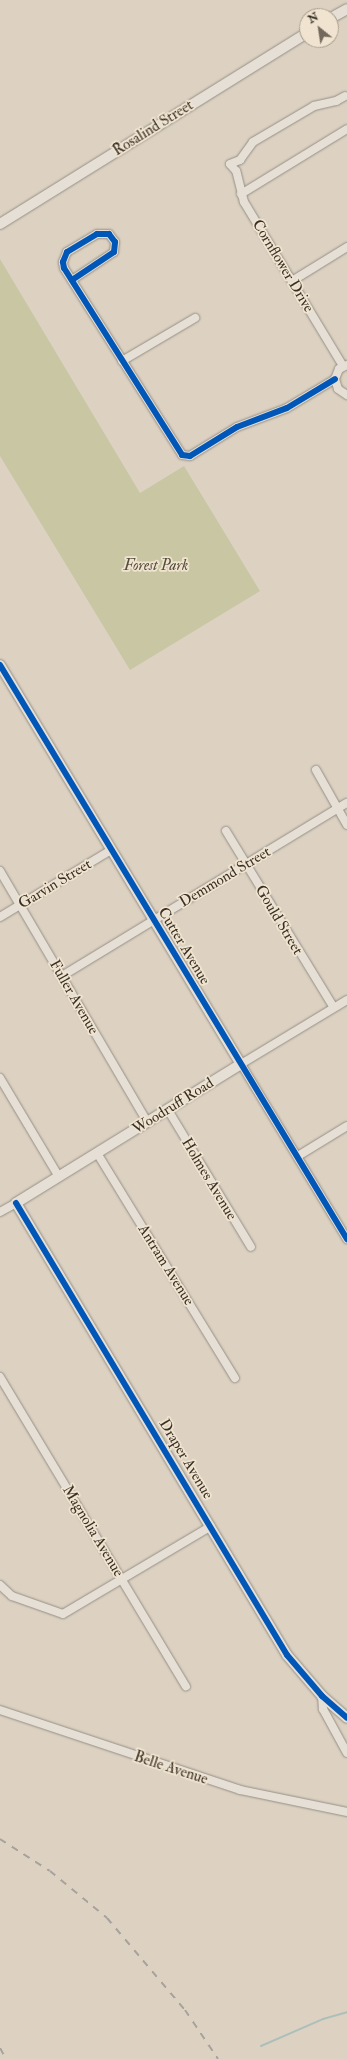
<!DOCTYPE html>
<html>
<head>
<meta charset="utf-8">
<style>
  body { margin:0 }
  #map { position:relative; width:347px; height:2059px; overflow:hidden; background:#ddd2c2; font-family:"IM FELL Double Pica",serif }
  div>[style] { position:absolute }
  .green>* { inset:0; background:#c9c6a4 }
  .stream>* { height:2px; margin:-1px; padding:0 1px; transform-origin:1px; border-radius:1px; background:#adbfba }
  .roads { filter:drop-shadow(0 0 1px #968f85) drop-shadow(0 0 1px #968f85) }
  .minor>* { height:8px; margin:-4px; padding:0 4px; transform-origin:4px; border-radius:4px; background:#e5dfd6 }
  .tertiary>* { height:10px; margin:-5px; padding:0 5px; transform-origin:5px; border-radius:5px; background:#e5dfd6 }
  .rail>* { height:2px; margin-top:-1px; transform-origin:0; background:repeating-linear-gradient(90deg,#a7a29c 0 7px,transparent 0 14px) }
  .cycleway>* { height:6px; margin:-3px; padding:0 3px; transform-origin:3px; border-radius:3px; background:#0057b8 }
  span { translate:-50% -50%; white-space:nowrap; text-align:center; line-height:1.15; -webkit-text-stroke:3.5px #f0e4d0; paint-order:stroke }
  .street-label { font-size:15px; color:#393025 }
  .park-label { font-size:15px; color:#534c3a; font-style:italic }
  .north { position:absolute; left:299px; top:8px; width:40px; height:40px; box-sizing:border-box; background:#f0e4d0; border:1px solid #a79c8c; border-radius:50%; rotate:330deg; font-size:11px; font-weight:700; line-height:16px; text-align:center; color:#393025 }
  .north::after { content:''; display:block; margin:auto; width:14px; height:18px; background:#72695c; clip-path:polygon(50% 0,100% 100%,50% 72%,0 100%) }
</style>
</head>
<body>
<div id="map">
  <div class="green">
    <div style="clip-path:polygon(0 259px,140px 493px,184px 466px,260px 591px,130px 670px,0 456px)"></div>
  </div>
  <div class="stream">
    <div style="left:261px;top:2046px;width:68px;rotate:-23.5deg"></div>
    <div style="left:323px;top:2019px;width:25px;rotate:-16deg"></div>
  </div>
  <div class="roads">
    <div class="minor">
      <div style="left:241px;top:194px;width:124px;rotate:-31.5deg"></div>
      <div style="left:72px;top:280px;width:50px;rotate:-33.7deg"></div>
      <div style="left:114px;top:252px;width:10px;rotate:-84deg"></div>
      <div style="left:115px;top:242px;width:10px;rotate:-127deg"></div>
      <div style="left:109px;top:234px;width:12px;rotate:180deg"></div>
      <div style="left:97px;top:234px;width:35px;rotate:149deg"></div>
      <div style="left:67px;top:252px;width:11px;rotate:112deg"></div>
      <div style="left:63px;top:262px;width:6px;rotate:81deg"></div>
      <div style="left:64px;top:268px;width:221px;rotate:57.7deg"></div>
      <div style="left:182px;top:455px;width:8px;rotate:7deg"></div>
      <div style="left:190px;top:456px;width:55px;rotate:-31.7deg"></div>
      <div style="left:237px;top:427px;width:53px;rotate:-20.8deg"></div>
      <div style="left:287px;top:408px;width:56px;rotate:-31.1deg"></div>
      <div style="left:292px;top:281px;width:65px;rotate:-31.7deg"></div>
      <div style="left:122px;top:361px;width:85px;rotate:-30.5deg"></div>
      <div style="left:347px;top:365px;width:9px;rotate:153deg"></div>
      <div style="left:339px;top:369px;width:11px;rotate:112deg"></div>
      <div style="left:335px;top:379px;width:10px;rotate:73deg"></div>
      <div style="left:338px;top:389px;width:11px;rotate:34deg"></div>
      <div style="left:343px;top:366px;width:192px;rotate:-121.1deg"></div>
      <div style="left:244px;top:202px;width:32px;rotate:-104deg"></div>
      <div style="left:236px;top:171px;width:9px;rotate:-131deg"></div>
      <div style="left:230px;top:164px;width:11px;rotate:-22deg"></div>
      <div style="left:240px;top:160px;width:22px;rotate:-54deg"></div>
      <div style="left:253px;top:142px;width:71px;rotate:-30.5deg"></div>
      <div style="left:314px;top:106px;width:23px;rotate:-13deg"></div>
      <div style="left:336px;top:101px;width:10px;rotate:-29deg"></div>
      <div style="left:316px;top:770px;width:63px;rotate:60.6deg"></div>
      <div style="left:226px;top:831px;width:207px;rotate:58.6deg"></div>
      <div style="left:0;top:871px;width:291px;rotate:59.6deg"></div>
      <div style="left:0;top:917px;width:130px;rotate:-31.1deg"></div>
      <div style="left:62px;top:976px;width:333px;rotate:-31.3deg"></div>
      <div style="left:347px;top:1000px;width:124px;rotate:148.9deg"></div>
      <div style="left:241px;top:1064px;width:205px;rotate:58.8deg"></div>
      <div style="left:0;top:1078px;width:115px;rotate:59.2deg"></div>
      <div style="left:168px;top:1110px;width:160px;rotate:58.8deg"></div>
      <div style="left:97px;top:1153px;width:264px;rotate:58.5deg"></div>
      <div style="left:298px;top:1156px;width:57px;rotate:-31.5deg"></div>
      <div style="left:0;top:1212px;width:18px;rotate:-29deg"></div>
      <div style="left:0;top:1377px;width:361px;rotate:59deg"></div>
      <div style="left:0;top:1585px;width:16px;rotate:43deg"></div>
      <div style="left:12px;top:1596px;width:54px;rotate:19.4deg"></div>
      <div style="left:63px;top:1614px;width:172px;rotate:-30.7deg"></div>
      <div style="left:322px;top:1696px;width:13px;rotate:86deg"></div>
      <div style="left:323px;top:1709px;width:50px;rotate:61.4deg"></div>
      <div style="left:0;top:1710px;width:253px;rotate:18.4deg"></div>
      <div style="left:240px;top:1790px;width:109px;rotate:11.6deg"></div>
    </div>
    <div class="tertiary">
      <div style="left:331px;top:18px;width:18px;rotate:-29deg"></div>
      <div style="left:0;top:224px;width:362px;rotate:-31.9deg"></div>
      <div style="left:0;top:665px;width:466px;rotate:58.9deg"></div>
      <div style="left:241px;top:1064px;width:264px;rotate:148.3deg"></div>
      <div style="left:16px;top:1203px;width:527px;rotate:59.05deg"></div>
      <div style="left:287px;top:1655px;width:54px;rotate:49.5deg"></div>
      <div style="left:322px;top:1696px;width:33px;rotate:41deg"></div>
    </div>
  </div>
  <div class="rail">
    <div style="left:0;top:1839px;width:59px;rotate:32.6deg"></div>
    <div style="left:50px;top:1871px;width:74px;rotate:39.5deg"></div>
    <div style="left:107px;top:1918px;width:121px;rotate:49.7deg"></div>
    <div style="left:185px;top:2010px;width:59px;rotate:56deg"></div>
    <div style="left:0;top:2048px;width:13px;rotate:61deg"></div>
  </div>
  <div class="cycleway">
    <div style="left:72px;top:280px;width:50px;rotate:-33.7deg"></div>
    <div style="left:114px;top:252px;width:10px;rotate:-84deg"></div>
    <div style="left:115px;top:242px;width:10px;rotate:-127deg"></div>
    <div style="left:109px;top:234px;width:12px;rotate:180deg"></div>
    <div style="left:97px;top:234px;width:35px;rotate:149deg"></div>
    <div style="left:67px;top:252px;width:11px;rotate:112deg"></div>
    <div style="left:63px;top:262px;width:6px;rotate:81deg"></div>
    <div style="left:64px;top:268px;width:221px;rotate:57.7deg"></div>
    <div style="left:182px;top:455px;width:8px;rotate:7deg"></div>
    <div style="left:190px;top:456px;width:55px;rotate:-31.7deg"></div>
    <div style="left:237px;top:427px;width:53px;rotate:-20.8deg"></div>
    <div style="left:287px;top:408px;width:56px;rotate:-31.1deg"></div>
    <div style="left:0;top:665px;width:671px;rotate:58.85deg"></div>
    <div style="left:16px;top:1203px;width:527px;rotate:59.05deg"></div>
    <div style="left:287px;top:1655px;width:54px;rotate:49.5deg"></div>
    <div style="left:322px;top:1696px;width:33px;rotate:41deg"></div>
  </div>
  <div class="street-label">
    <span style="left:153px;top:128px;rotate:-32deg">Rosalind Street</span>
    <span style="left:283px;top:266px;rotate:59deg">Cornflower Drive</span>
    <span style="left:225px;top:877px;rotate:-31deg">Demmond Street</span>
    <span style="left:55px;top:884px;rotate:-31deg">Garvin Street</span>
    <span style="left:279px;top:920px;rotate:59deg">Gould Street</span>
    <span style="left:184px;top:946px;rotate:59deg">Cutter Avenue</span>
    <span style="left:74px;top:997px;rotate:60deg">Fuller Avenue</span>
    <span style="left:173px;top:1106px;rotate:-32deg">Woodruff Road</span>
    <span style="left:209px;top:1179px;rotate:59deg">Holmes Avenue</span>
    <span style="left:166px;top:1265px;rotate:58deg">Antram Avenue</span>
    <span style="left:186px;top:1459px;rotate:59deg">Draper Avenue</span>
    <span style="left:93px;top:1531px;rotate:59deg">Magnolia Avenue</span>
    <span style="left:171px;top:1768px;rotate:18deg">Belle Avenue</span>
  </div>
  <div class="park-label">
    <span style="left:156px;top:566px">Forest Park</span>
  </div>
  <div class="north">N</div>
</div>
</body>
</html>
